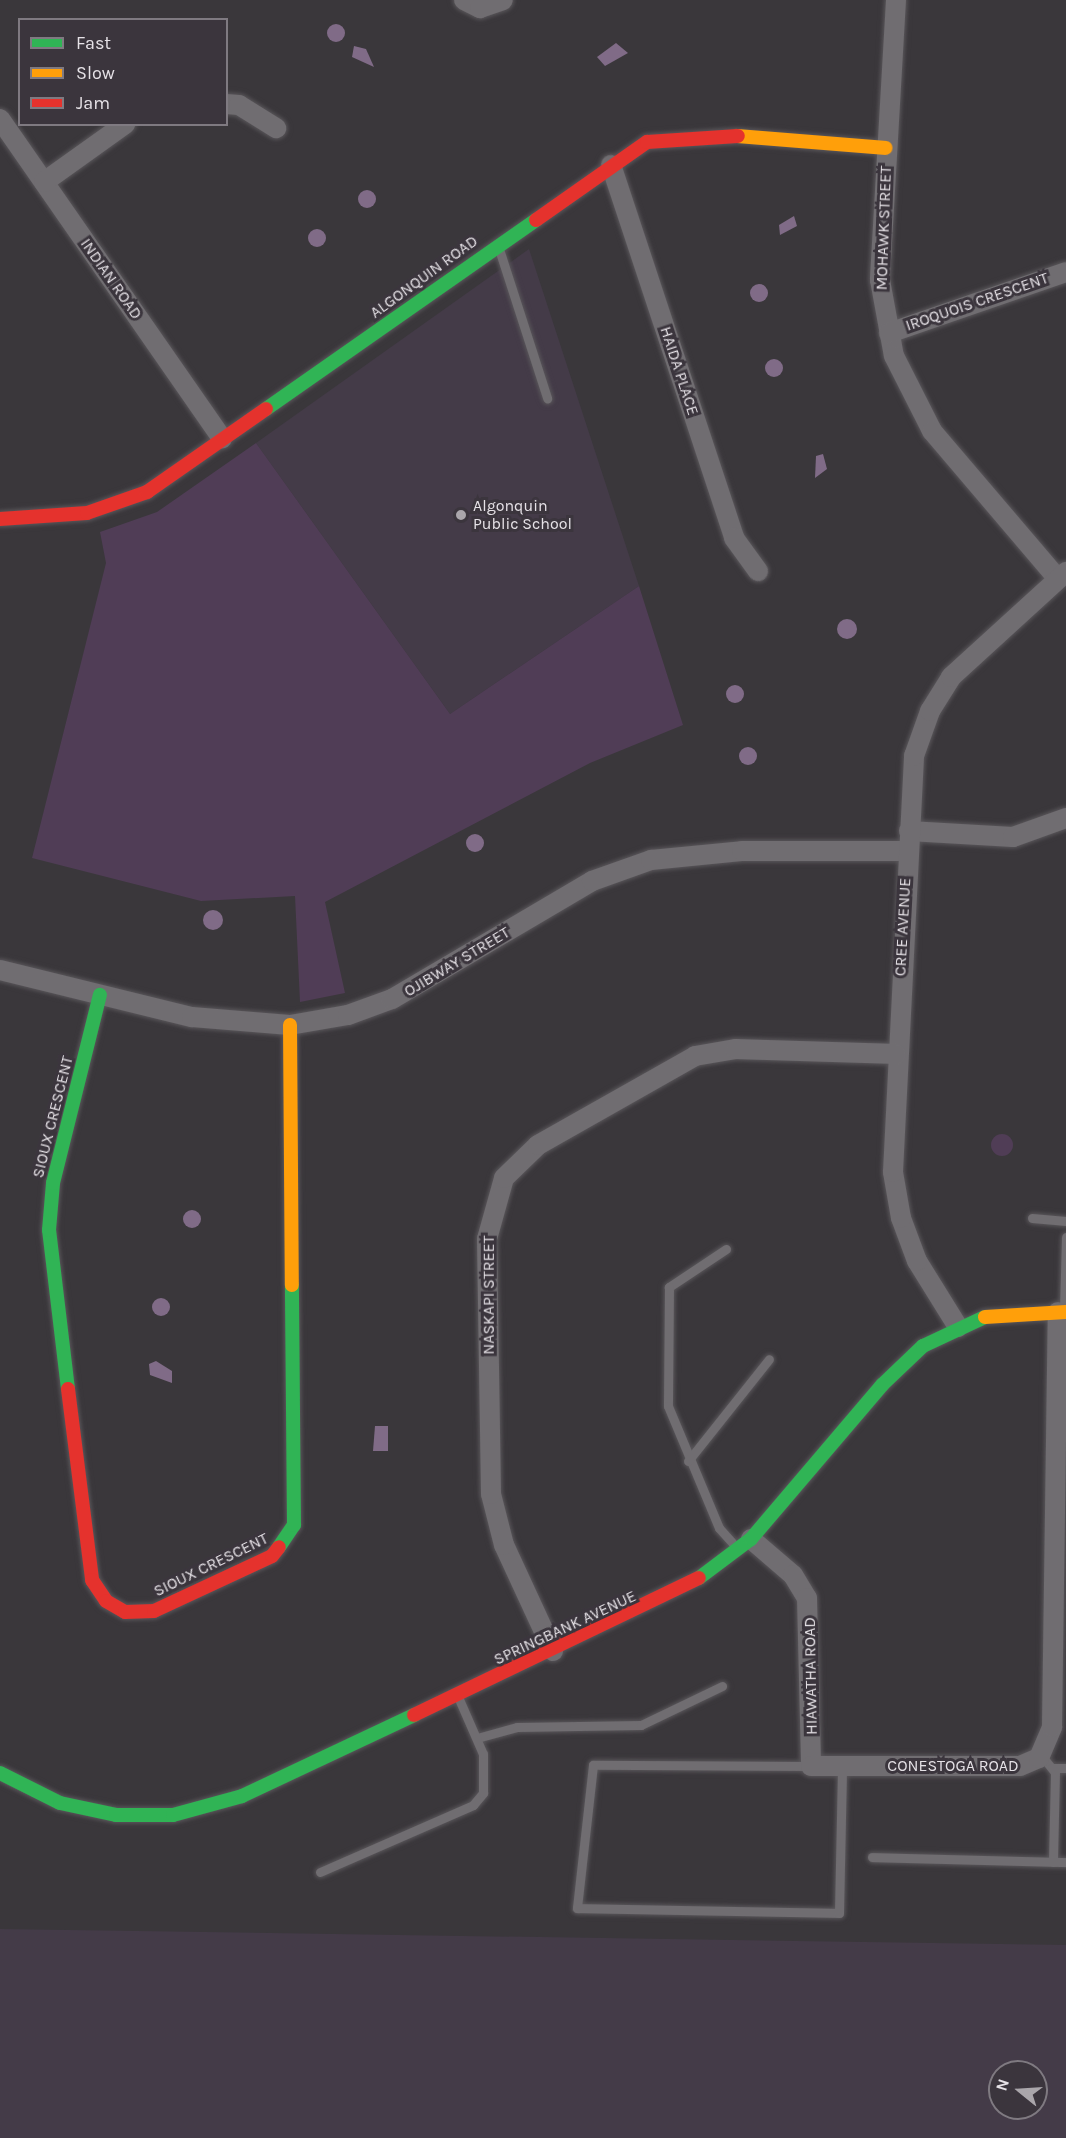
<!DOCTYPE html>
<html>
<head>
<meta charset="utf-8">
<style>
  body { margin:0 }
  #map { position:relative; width:1066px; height:2138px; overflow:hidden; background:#3a373b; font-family:Karla,sans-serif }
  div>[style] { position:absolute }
  .built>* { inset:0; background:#443b48 }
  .green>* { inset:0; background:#503d56 }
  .round { border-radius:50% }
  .water>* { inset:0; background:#806b87 }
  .roads { filter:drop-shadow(0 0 2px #59565a) drop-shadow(0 0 2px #59565a) }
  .lane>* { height:9px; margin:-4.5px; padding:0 4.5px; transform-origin:4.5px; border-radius:4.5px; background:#706d71 }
  .street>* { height:20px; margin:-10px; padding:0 10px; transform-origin:10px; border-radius:10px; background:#706d71 }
  .fast>* { height:14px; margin:-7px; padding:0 7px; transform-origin:7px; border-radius:7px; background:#30b455 }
  .slow>* { height:14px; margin:-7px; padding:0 7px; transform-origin:7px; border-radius:7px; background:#ff9f0a }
  .jam>* { height:14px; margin:-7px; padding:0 7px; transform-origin:7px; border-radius:7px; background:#e5322d }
  .dots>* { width:16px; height:16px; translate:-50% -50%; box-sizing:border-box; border:3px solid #3b353d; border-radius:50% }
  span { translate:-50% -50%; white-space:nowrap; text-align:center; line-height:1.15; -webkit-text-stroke:6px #3b353d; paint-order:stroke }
  .street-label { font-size:16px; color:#e6e2e7 }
  .poi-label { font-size:16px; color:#e6e2e7 }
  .left { translate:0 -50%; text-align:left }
  .legend { position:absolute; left:18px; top:18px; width:210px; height:108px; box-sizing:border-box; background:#3b353d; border:2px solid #7f7a81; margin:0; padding:8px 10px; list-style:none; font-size:18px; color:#e6e2e7 }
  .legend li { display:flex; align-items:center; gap:12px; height:30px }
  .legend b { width:30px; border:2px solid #7f7a81 }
  .north { position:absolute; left:988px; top:2060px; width:60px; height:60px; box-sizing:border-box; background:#3b353d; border:2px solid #7f7a81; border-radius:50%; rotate:288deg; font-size:16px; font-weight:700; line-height:24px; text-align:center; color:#e6e2e7 }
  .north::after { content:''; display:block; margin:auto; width:21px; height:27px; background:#aaa6ab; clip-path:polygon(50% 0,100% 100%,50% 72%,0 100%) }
</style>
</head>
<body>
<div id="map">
  <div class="built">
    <div style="clip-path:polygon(529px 249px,639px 586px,450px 714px,256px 443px)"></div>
    <div style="clip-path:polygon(evenodd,0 1929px,1066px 1945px,1066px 2138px,0 2138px,0 1929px,1000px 2072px,1036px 2072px,1036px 2108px,1000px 2108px,1000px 2072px)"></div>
  </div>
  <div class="green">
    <div style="clip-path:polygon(256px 443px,450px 714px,639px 586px,683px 725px,590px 763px,325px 902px,345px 993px,300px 1002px,295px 896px,201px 901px,32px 858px,106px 563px,100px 532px,157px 512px)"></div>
    <div class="round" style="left:991px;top:1134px;width:22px;height:22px"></div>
  </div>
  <div class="water">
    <div class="round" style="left:327px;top:24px;width:18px;height:18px"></div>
    <div style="clip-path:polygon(616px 43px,628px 53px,605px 66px,597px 57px)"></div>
    <div style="clip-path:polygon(354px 46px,366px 49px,374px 67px,352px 57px)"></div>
    <div class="round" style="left:358px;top:190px;width:18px;height:18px"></div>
    <div style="clip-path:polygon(794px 216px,797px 226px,780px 235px,779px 225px)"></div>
    <div class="round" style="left:308px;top:229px;width:18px;height:18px"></div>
    <div class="round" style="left:750px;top:284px;width:18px;height:18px"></div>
    <div class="round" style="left:765px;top:359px;width:18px;height:18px"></div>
    <div style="clip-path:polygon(823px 454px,827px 469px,815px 478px,816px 456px)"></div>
    <div class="round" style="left:837px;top:619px;width:20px;height:20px"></div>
    <div class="round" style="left:726px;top:685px;width:18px;height:18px"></div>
    <div class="round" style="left:739px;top:747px;width:18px;height:18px"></div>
    <div class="round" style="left:466px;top:834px;width:18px;height:18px"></div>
    <div class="round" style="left:203px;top:910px;width:20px;height:20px"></div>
    <div class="round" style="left:183px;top:1210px;width:18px;height:18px"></div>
    <div class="round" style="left:152px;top:1298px;width:18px;height:18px"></div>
    <div style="clip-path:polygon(156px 1361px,172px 1371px,172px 1383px,150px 1375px,149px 1364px)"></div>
    <div style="clip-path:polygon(375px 1426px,388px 1426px,388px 1451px,373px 1451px)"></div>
  </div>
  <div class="roads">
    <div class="lane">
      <div style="left:499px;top:249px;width:157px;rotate:72.1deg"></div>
      <div style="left:1032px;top:1218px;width:34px;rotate:5deg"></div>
      <div style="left:726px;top:1249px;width:69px;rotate:146.3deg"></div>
      <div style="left:669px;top:1287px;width:119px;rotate:90.5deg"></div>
      <div style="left:668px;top:1406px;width:132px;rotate:67.3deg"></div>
      <div style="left:719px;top:1528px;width:27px;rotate:48deg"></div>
      <div style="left:1064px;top:1310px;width:73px;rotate:-88.4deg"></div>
      <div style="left:688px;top:1461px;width:130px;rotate:-51.5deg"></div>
      <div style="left:477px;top:1738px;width:41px;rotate:-15.4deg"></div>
      <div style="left:517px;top:1727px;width:124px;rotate:-0.9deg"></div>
      <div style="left:641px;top:1725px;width:90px;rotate:-25.7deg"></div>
      <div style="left:1041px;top:1755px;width:22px;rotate:51deg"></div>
      <div style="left:1055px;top:1772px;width:90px;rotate:91.3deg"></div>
      <div style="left:811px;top:1766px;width:218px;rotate:-179.7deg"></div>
      <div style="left:593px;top:1765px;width:144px;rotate:96.4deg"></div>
      <div style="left:577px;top:1908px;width:262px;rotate:1.1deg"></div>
      <div style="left:839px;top:1913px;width:148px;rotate:-88.8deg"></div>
      <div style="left:1052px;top:1768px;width:14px"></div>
      <div style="left:872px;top:1857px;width:194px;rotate:1.5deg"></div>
      <div style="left:320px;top:1872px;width:167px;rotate:-23.6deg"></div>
      <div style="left:473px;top:1805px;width:16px;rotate:-50deg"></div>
      <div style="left:483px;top:1793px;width:39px;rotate:-90deg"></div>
      <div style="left:483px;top:1754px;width:60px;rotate:-113.6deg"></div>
    </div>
    <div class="street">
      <div style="left:464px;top:0;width:18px;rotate:27deg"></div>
      <div style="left:480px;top:8px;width:24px;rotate:-19deg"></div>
      <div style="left:896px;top:0;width:280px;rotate:93.3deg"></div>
      <div style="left:880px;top:280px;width:77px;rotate:79.6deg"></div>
      <div style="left:894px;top:356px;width:84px;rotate:63.1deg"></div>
      <div style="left:932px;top:431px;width:194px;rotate:49.6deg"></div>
      <div style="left:226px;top:104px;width:13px;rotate:4deg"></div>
      <div style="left:239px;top:105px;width:44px;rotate:31.9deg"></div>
      <div style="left:0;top:119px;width:389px;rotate:55.2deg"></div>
      <div style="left:611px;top:165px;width:393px;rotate:71.7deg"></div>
      <div style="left:734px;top:538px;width:41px;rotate:54deg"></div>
      <div style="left:44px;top:182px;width:100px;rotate:-35.6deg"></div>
      <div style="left:889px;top:333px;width:187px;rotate:-19deg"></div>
      <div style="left:909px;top:831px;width:104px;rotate:3.3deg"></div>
      <div style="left:1013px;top:837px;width:56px;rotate:-19.7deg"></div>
      <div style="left:0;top:970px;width:198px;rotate:13.8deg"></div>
      <div style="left:192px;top:1017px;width:98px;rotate:4.7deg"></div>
      <div style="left:290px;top:1025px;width:59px;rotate:-9.8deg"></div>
      <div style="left:348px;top:1015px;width:47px;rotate:-20deg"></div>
      <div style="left:392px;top:999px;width:232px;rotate:-30.5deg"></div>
      <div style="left:592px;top:881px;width:63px;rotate:-19.6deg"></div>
      <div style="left:651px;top:860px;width:91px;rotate:-5.6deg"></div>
      <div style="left:742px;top:851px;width:165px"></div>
      <div style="left:958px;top:1327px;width:78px;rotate:-121.8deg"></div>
      <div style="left:917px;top:1261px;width:46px;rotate:-110.4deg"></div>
      <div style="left:901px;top:1218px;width:47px;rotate:-99.9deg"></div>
      <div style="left:893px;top:1172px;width:417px;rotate:-87.1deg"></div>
      <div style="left:914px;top:756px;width:48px;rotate:-70.4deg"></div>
      <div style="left:930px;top:711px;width:40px;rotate:-58deg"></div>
      <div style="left:951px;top:677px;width:156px;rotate:-42.4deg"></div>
      <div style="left:751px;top:1539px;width:55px;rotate:40.6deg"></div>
      <div style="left:793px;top:1575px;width:27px;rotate:59deg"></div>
      <div style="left:807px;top:1598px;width:168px;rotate:88.6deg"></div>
      <div style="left:811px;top:1766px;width:209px"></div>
      <div style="left:1020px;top:1766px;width:21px;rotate:-23deg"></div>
      <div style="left:1039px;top:1758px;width:34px;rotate:-67deg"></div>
      <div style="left:1052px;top:1727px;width:415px;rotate:-89.2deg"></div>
      <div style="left:553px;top:1651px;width:117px;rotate:-114.8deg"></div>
      <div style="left:504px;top:1545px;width:53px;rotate:-104.3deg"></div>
      <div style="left:491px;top:1494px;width:255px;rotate:-90.9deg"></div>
      <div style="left:487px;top:1239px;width:63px;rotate:-74.4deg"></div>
      <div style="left:504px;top:1178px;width:47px;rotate:-44.1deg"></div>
      <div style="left:538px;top:1145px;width:180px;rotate:-29.5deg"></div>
      <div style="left:695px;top:1056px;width:42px;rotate:-9.7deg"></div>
      <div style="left:736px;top:1049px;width:160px;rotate:1.8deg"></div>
    </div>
    <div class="fast">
      <div style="left:266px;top:409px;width:330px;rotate:-35deg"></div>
      <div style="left:68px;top:1389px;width:160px;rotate:-96.8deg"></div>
      <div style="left:49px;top:1230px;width:47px;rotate:-85.1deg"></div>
      <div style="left:53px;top:1183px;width:194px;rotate:-76deg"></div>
      <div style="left:279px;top:1547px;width:27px;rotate:-56deg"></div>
      <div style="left:294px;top:1525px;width:240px;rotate:-90.5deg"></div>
      <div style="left:699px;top:1578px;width:65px;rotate:-36.9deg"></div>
      <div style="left:751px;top:1539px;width:202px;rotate:-49.6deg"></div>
      <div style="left:882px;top:1385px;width:57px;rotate:-43.6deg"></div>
      <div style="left:923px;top:1346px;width:68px;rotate:-25.1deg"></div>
      <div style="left:0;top:1773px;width:67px;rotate:26.6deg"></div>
      <div style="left:60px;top:1803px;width:57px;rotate:12.1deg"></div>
      <div style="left:116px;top:1815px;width:57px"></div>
      <div style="left:173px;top:1815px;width:72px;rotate:-15.4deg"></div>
      <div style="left:242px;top:1796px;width:190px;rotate:-25.2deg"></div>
    </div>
    <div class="slow">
      <div style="left:738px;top:136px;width:148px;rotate:4.6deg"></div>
      <div style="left:290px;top:1025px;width:260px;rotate:89.6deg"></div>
      <div style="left:985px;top:1317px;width:81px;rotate:-3.5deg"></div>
    </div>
    <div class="jam">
      <div style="left:536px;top:220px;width:136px;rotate:-35.1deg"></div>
      <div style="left:647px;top:142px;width:91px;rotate:-3.8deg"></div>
      <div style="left:0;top:519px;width:87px;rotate:-3.9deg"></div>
      <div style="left:87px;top:513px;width:64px;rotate:-19.3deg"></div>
      <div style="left:147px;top:492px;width:145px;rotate:-34.9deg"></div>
      <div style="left:68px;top:1389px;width:193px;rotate:82.8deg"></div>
      <div style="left:92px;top:1580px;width:25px;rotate:56deg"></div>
      <div style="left:106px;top:1601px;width:22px;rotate:30deg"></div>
      <div style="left:125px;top:1612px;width:29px;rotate:-2deg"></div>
      <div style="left:154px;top:1611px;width:130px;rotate:-25deg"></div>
      <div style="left:272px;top:1556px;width:11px;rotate:-52deg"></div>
      <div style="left:414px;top:1715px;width:316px;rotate:-25.7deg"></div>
    </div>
  </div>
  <div class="dots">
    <div style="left:461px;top:515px;background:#aaa6ab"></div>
  </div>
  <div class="street-label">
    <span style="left:884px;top:228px;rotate:-88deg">MOHAWK STREET</span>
    <span style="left:424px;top:277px;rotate:-36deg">ALGONQUIN ROAD</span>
    <span style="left:111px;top:279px;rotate:55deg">INDIAN ROAD</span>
    <span style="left:977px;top:302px;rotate:-19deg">IROQUOIS CRESCENT</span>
    <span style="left:679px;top:371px;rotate:72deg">HAIDA PLACE</span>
    <span style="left:903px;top:927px;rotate:-87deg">CREE AVENUE</span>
    <span style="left:457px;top:962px;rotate:-31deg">OJIBWAY STREET</span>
    <span style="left:53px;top:1117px;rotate:-76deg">SIOUX CRESCENT</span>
    <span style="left:489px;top:1295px;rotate:-90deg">NASKAPI STREET</span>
    <span style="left:211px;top:1565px;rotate:-26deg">SIOUX CRESCENT</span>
    <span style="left:565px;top:1628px;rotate:-25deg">SPRINGBANK AVENUE</span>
    <span style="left:811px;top:1676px;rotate:-91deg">HIAWATHA ROAD</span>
    <span style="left:953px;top:1766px">CONESTOGA ROAD</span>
  </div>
  <div class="poi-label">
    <span class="left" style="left:473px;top:515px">Algonquin<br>Public School</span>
  </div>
  <ul class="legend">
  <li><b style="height:8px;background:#30b455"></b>Fast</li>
  <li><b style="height:8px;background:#ff9f0a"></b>Slow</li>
  <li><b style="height:8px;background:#e5322d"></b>Jam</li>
  </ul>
  <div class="north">N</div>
</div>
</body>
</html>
